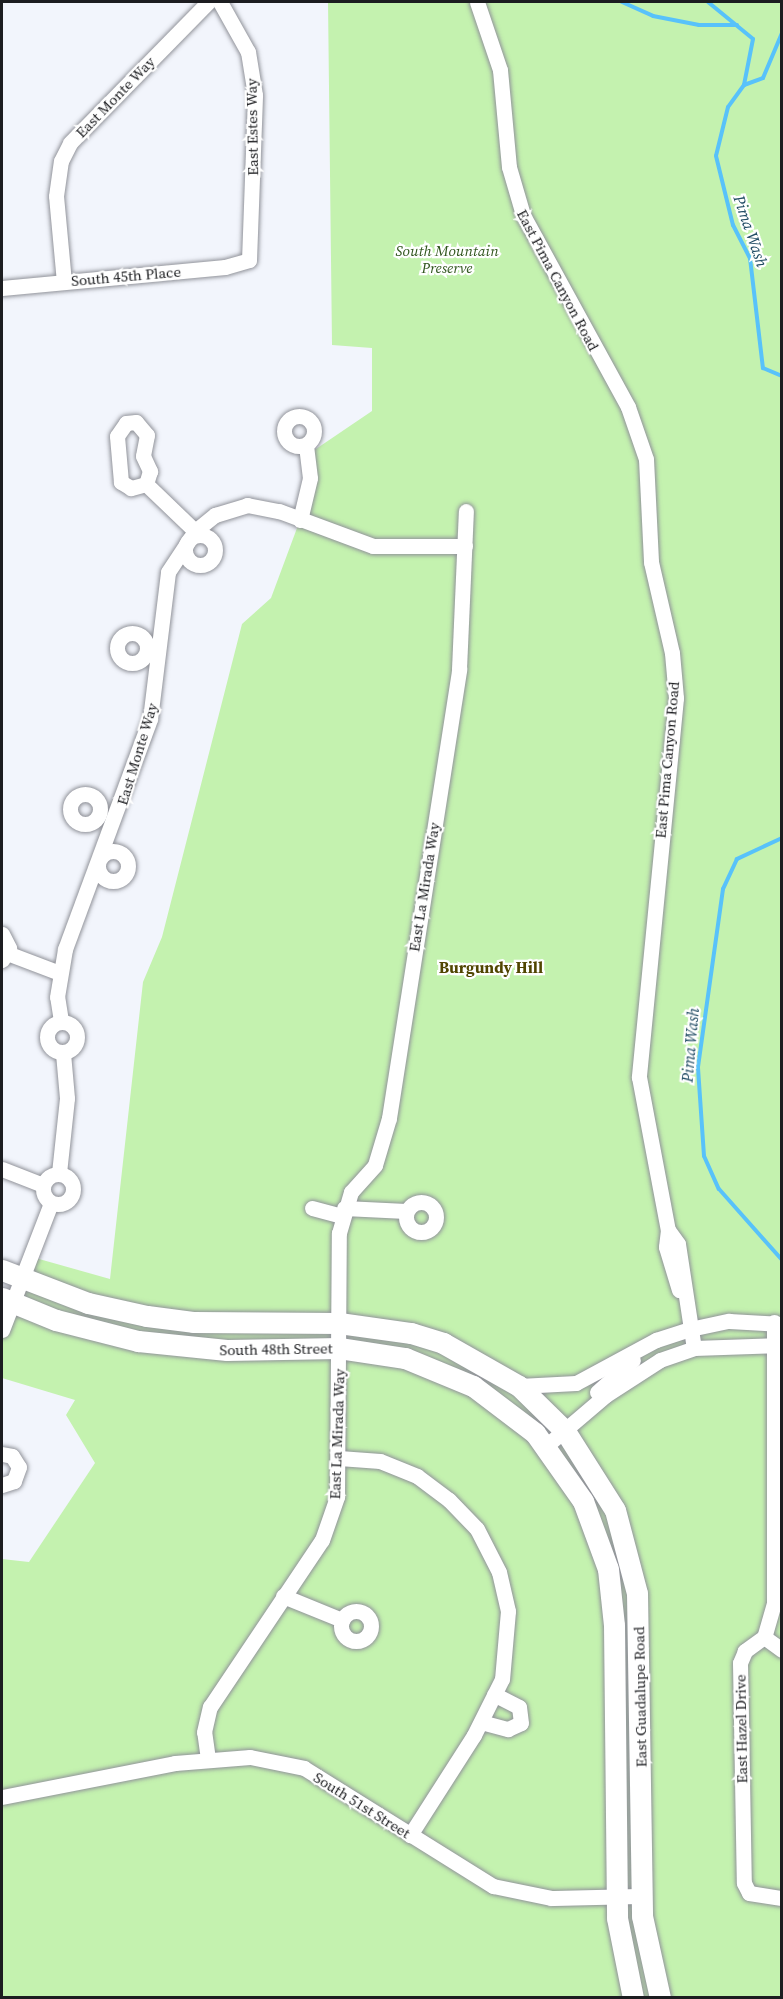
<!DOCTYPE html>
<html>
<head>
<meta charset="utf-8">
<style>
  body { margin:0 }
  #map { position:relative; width:783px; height:1999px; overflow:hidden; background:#f2f5fc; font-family:"Source Serif 4",serif }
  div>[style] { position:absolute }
  .green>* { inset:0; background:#c4f2af }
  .stream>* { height:4px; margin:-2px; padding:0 2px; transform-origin:2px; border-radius:2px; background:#58c2fa }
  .roads { filter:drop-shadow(0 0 2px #91939a) drop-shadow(0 0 2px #91939a) }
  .minor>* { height:15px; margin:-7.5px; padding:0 7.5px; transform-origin:7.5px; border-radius:7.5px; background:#fff }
  .minor>.ring { margin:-7.5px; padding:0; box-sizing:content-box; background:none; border:15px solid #fff; border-radius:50% }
  .secondary>* { height:21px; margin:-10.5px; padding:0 10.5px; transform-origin:10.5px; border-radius:10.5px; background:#fff }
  span { translate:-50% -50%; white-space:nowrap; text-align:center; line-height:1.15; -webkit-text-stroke:4.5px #fff; paint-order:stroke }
  .street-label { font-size:15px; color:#1c1d20 }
  .park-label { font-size:15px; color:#30551d; font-style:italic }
  .water-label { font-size:16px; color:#214c64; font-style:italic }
  .neighbourhood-label { font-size:16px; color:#504501; font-weight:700 }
  .frame { position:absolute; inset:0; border:3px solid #1c1d20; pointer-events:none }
</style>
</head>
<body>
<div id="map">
  <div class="green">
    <div style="clip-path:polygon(328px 2px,781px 2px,781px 1997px,2px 1998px,2px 1559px,29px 1562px,95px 1463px,66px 1415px,75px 1400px,2px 1378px,2px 1330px,32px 1257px,110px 1279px,143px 982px,162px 937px,242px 624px,271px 598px,300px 520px,310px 453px,372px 411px,372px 348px,332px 345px)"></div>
  </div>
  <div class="stream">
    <div style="left:622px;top:2px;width:34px;rotate:24deg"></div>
    <div style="left:653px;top:16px;width:47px;rotate:11.1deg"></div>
    <div style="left:699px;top:25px;width:38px"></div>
    <div style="left:708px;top:2px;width:58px;rotate:39.4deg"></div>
    <div style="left:753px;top:39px;width:47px;rotate:101.1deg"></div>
    <div style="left:744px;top:85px;width:27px;rotate:126deg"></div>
    <div style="left:728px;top:107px;width:50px;rotate:103.8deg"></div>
    <div style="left:716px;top:156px;width:71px;rotate:76.2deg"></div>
    <div style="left:733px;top:225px;width:37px;rotate:63deg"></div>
    <div style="left:750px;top:258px;width:111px;rotate:83.3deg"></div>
    <div style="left:763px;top:368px;width:21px;rotate:23deg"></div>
    <div style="left:744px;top:85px;width:20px;rotate:-20deg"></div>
    <div style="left:763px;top:78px;width:49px;rotate:-67.1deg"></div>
    <div style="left:782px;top:838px;width:50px;rotate:155deg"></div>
    <div style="left:737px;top:859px;width:33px;rotate:115deg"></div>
    <div style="left:723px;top:889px;width:181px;rotate:98deg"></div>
    <div style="left:698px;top:1068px;width:88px;rotate:86.1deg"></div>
    <div style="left:704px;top:1156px;width:36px;rotate:66deg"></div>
    <div style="left:719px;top:1189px;width:95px;rotate:48.4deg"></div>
  </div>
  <div class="roads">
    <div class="minor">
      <div style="left:477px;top:2px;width:72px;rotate:71.3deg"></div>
      <div style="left:500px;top:70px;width:97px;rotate:84.7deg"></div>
      <div style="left:509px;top:167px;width:50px;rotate:73.7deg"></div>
      <div style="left:523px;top:215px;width:219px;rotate:61.3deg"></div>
      <div style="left:628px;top:407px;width:55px;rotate:70.9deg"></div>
      <div style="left:646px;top:459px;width:103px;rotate:87.2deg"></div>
      <div style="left:651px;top:562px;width:93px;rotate:77deg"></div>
      <div style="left:672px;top:653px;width:45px;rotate:84.9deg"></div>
      <div style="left:676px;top:698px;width:381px;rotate:95.6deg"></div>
      <div style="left:639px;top:1077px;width:156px;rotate:79.3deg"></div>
      <div style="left:668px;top:1230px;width:17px;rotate:54deg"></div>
      <div style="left:678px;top:1244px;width:105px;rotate:81.3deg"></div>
      <div style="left:64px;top:282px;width:86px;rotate:-95.3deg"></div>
      <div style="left:56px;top:196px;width:35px;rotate:-82deg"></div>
      <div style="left:61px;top:161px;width:20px;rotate:-63deg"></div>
      <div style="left:70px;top:143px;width:197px;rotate:-45.6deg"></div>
      <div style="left:2px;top:288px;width:224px;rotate:-5.4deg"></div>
      <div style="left:225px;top:267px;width:25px;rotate:-16deg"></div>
      <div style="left:249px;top:260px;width:165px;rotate:-87.9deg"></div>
      <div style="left:255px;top:95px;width:44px;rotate:-99.2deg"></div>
      <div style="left:248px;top:52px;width:57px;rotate:-119.2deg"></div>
      <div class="ring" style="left:284px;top:416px;width:15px;height:15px"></div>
      <div style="left:136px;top:422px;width:17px;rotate:50deg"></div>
      <div style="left:147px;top:435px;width:21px;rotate:101deg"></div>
      <div style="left:143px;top:456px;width:17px;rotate:65deg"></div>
      <div style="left:150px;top:471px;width:14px;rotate:107deg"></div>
      <div style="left:146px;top:484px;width:16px;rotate:165deg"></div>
      <div style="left:131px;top:488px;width:12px;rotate:-149deg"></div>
      <div style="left:121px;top:482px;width:46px;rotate:-95deg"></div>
      <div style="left:117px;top:436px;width:16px;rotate:-55deg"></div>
      <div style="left:126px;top:423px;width:10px;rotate:-6deg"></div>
      <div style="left:146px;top:484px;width:68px;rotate:43.8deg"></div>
      <div style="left:300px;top:520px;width:43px;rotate:-76.6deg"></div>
      <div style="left:310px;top:478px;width:32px;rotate:-97deg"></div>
      <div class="ring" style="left:185px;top:535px;width:15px;height:15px"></div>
      <div class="ring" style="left:117px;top:633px;width:15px;height:15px"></div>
      <div class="ring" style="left:70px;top:794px;width:15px;height:15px"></div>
      <div class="ring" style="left:98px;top:851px;width:15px;height:15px"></div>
      <div style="left:2px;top:934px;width:16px;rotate:63deg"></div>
      <div style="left:9px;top:948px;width:14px;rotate:120deg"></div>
      <div style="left:7px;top:953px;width:57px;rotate:20.7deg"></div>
      <div style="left:61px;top:1021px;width:24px;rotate:-99deg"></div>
      <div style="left:57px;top:997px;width:49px;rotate:-80.5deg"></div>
      <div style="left:65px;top:949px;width:245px;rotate:-69.7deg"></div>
      <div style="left:150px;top:719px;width:148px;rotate:-83deg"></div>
      <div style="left:168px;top:572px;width:49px;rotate:-56.6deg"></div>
      <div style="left:195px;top:531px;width:26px;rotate:-39deg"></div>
      <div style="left:215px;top:515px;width:34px;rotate:-17deg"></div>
      <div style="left:247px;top:505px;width:33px;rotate:11deg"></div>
      <div style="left:279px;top:511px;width:100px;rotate:20.4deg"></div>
      <div style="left:373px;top:546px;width:92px"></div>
      <div class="ring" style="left:47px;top:1022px;width:15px;height:15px"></div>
      <div style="left:2px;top:1169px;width:44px;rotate:21.3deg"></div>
      <div style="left:59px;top:1173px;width:75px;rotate:-83.9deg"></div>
      <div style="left:67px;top:1098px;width:45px;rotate:-95.1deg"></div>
      <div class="ring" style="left:43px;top:1174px;width:15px;height:15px"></div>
      <div class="ring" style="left:406px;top:1202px;width:15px;height:15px"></div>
      <div style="left:312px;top:1208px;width:31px;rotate:15deg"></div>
      <div style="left:344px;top:1208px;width:62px;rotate:2.8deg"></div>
      <div style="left:668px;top:1230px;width:17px;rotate:97deg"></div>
      <div style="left:666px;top:1247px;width:45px;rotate:73.2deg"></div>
      <div style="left:774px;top:1322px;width:281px;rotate:90deg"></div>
      <div style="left:774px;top:1603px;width:35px;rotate:106deg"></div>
      <div style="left:764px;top:1637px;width:24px;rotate:144deg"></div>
      <div style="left:745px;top:1651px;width:13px;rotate:113deg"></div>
      <div style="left:740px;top:1663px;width:220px;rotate:89deg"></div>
      <div style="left:744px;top:1883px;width:11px;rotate:63deg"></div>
      <div style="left:749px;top:1893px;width:33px;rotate:9deg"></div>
      <div style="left:2px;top:1330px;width:136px;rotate:-68.9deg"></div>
      <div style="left:519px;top:1386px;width:57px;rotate:-3deg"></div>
      <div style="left:576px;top:1383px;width:91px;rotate:-28.3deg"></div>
      <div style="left:656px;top:1340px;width:36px;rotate:-18deg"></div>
      <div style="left:690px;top:1329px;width:40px;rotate:-12deg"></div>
      <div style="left:729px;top:1321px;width:53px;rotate:3.2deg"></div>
      <div style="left:597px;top:1392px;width:48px;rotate:-41.6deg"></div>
      <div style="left:546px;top:1446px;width:79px;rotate:-40.4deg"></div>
      <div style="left:606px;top:1395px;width:64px;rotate:-32.9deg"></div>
      <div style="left:660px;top:1360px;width:36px;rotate:-19deg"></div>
      <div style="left:694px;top:1348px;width:87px;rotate:-2deg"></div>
      <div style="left:2px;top:1454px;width:10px;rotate:11deg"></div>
      <div style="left:12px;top:1456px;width:13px;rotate:58deg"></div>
      <div style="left:19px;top:1467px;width:15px;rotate:110deg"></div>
      <div style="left:14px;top:1481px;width:13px;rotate:162deg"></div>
      <div style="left:339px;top:1458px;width:41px;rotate:4.2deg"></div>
      <div style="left:380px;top:1461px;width:40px;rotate:22deg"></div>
      <div style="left:417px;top:1476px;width:40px;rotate:37deg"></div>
      <div style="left:449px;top:1500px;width:40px;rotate:46deg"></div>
      <div style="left:477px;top:1529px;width:48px;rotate:62.9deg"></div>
      <div style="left:499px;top:1572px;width:40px;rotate:77deg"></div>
      <div style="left:508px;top:1611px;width:68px;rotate:95deg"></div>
      <div style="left:502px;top:1679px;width:63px;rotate:116.6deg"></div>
      <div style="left:474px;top:1735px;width:119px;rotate:122.6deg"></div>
      <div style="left:283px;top:1596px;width:64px;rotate:22.1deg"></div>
      <div class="ring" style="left:341px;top:1611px;width:15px;height:15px"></div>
      <div style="left:764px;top:1637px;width:22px;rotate:36deg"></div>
      <div style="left:481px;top:1722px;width:28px;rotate:15deg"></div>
      <div style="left:508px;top:1729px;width:14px;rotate:-25deg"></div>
      <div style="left:521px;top:1723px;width:16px;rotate:-97deg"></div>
      <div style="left:519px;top:1707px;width:28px;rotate:-153deg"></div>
      <div style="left:208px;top:1759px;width:27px;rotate:-98deg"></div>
      <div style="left:204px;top:1732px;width:26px;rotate:-77deg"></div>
      <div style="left:210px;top:1707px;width:201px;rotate:-56.2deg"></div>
      <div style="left:322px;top:1540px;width:46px;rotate:-70.8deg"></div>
      <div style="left:337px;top:1497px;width:264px;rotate:-89.6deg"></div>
      <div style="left:339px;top:1233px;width:43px;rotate:-73.7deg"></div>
      <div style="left:351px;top:1192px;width:36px;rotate:-48deg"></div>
      <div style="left:375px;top:1165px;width:49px;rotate:-73.4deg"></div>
      <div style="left:389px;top:1118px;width:454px;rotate:-81.1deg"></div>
      <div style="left:459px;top:669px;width:158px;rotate:-87.5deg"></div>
      <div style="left:2px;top:1797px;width:176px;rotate:-11.1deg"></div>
      <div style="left:175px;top:1763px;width:75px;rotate:-4.6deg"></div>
      <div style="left:250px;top:1757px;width:55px;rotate:11.5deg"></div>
      <div style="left:304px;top:1768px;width:223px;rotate:32deg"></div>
      <div style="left:493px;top:1886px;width:59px;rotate:11.7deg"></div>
      <div style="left:551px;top:1898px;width:90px;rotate:-1.3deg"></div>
    </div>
    <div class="secondary">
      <div style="left:2px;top:1270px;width:92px;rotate:21deg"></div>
      <div style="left:88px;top:1303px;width:60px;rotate:12.4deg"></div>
      <div style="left:147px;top:1316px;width:46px;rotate:7.4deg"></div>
      <div style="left:193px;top:1322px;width:146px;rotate:0.4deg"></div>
      <div style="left:339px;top:1323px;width:73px;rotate:7.9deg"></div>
      <div style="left:411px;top:1333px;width:34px;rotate:17deg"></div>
      <div style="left:443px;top:1343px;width:87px;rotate:29.5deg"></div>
      <div style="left:519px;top:1386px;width:64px;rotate:44.4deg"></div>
      <div style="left:565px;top:1431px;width:93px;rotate:57.7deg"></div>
      <div style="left:615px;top:1510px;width:86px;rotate:75.2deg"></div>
      <div style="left:637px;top:1593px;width:323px;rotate:89.1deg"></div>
      <div style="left:642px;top:1916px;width:84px;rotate:77.6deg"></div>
      <div style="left:2px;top:1298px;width:58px;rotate:22.2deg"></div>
      <div style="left:56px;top:1320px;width:85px;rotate:14.4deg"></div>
      <div style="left:138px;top:1341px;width:89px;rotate:5.8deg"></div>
      <div style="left:227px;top:1350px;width:112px;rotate:-1deg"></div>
      <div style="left:339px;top:1348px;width:67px;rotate:8.6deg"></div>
      <div style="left:405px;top:1358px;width:74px;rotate:22.4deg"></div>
      <div style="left:473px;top:1386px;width:78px;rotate:37.2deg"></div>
      <div style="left:535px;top:1433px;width:83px;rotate:54.8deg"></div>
      <div style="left:583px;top:1501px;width:72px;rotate:69.8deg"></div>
      <div style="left:608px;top:1569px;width:56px;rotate:83.9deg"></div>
      <div style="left:614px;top:1625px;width:293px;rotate:89.4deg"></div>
      <div style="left:617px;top:1918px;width:82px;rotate:78.7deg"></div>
    </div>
  </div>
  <div class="street-label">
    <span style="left:115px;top:97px;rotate:-46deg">East Monte Way</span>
    <span style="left:252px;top:127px;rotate:-91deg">East Estes Way</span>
    <span style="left:126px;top:276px;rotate:-5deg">South 45th Place</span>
    <span style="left:558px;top:280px;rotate:62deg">East Pima Canyon Road</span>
    <span style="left:137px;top:754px;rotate:-73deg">East Monte Way</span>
    <span style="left:667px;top:760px;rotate:-85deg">East Pima Canyon Road</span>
    <span style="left:424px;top:887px;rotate:-81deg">East La Mirada Way</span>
    <span style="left:276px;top:1349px;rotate:-1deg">South 48th Street</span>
    <span style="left:337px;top:1434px;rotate:-88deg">East La Mirada Way</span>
    <span style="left:640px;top:1697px;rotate:-91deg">East Guadalupe Road</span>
    <span style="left:741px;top:1729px;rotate:-91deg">East Hazel Drive</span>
    <span style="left:362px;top:1805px;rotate:32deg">South 51st Street</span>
  </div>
  <div class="park-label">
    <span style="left:447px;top:259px">South Mountain<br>Preserve</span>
  </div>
  <div class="water-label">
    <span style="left:751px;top:231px;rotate:71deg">Pima Wash</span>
    <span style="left:690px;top:1045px;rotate:-85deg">Pima Wash</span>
  </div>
  <div class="neighbourhood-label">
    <span style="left:491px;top:967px">Burgundy Hill</span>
  </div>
  <div class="frame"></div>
</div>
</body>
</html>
